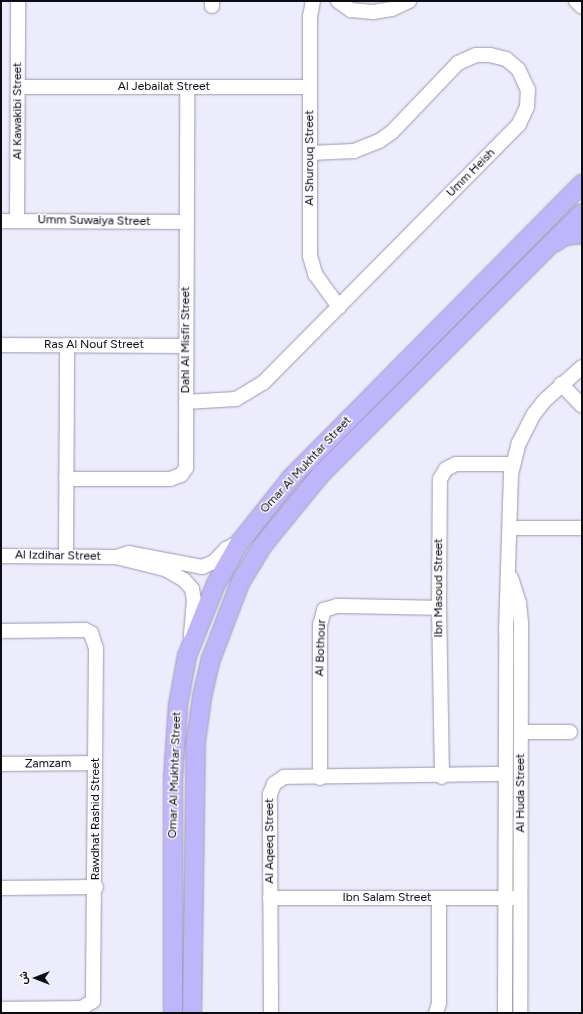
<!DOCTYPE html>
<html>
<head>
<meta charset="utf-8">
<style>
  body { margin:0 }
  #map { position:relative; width:583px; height:1014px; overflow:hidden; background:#ececfd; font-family:Figtree,Vazirmatn,sans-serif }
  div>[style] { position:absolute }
  .roads { filter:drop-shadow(0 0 1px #9a99ad) drop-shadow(0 0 1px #9a99ad) }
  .minor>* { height:14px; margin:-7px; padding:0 7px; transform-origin:7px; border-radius:7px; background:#fff }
  .major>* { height:18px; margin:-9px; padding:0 9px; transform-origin:9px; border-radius:9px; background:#bfb5fb }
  span { translate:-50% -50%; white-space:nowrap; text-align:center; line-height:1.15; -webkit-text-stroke:3px #fbfaff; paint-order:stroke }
  .street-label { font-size:12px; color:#0c0c13 }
  .frame { position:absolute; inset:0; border:2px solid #0c0c13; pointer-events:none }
  .north { position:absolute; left:16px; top:958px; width:40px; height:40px; -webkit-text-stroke:3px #fbfaff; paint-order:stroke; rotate:270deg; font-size:11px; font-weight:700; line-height:16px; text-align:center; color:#0c0c13 }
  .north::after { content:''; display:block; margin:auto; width:14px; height:18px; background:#0c0c13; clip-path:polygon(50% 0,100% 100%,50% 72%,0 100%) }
</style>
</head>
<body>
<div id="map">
  <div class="roads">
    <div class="minor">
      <div style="left:313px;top:1px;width:15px;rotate:101deg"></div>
      <div style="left:310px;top:16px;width:240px;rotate:90deg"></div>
      <div style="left:310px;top:256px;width:19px;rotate:74deg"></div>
      <div style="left:315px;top:274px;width:41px;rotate:54deg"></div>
      <div style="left:338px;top:1px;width:16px;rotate:35deg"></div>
      <div style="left:351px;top:10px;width:22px;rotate:5deg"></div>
      <div style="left:373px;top:12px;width:19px;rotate:-9deg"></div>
      <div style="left:392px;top:9px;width:19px;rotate:-25deg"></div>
      <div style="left:576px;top:1px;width:8px;rotate:45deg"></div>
      <div style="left:212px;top:6px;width:5px;rotate:-90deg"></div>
      <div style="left:18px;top:87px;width:292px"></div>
      <div style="left:1px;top:221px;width:186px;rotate:0.3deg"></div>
      <div style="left:17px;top:221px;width:220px;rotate:-89.7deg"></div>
      <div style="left:1px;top:345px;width:185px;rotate:0.3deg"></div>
      <div style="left:561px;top:384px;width:30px;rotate:46deg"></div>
      <div style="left:186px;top:402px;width:50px;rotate:-3.4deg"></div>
      <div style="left:236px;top:399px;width:31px;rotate:-31deg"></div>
      <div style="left:263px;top:383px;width:364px;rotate:-45.3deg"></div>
      <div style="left:519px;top:124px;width:19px;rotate:-65deg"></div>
      <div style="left:527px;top:107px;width:17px;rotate:-87deg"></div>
      <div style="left:528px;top:90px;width:23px;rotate:-115deg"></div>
      <div style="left:518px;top:69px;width:16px;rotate:-140deg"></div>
      <div style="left:506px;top:59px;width:16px;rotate:-166deg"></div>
      <div style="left:490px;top:55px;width:14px;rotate:180deg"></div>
      <div style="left:476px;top:55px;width:20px;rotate:156deg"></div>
      <div style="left:458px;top:63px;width:95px;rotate:133.7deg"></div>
      <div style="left:392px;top:132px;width:16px;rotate:145deg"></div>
      <div style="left:379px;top:141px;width:27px;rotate:158deg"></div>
      <div style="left:354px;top:151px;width:44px;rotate:177.4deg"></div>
      <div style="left:66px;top:479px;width:104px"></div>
      <div style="left:170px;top:479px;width:12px;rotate:-20deg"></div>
      <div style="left:181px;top:475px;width:9px;rotate:-54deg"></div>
      <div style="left:186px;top:468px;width:381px;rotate:-89.8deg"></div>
      <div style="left:510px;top:528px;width:72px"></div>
      <div style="left:1px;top:556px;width:115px;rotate:0.5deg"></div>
      <div style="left:116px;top:557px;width:14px;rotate:-17deg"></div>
      <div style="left:129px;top:553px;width:74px;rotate:10.9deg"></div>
      <div style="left:202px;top:567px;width:13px;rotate:-23deg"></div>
      <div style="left:214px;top:562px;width:18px;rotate:-47deg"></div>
      <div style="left:226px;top:549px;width:16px;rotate:-27deg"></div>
      <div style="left:66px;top:556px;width:211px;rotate:-89.7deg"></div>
      <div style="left:116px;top:557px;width:50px;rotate:13.8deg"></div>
      <div style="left:165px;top:569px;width:22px;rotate:30deg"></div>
      <div style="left:184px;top:580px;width:12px;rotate:48deg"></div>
      <div style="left:192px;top:589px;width:11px;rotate:80deg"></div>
      <div style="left:194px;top:600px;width:35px;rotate:95deg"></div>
      <div style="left:511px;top:578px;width:26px;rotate:72deg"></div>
      <div style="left:519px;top:603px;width:20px;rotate:84deg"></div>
      <div style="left:521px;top:623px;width:390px;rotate:90.1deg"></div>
      <div style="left:1px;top:631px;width:84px;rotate:-0.7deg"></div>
      <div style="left:85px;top:630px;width:7px;rotate:27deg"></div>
      <div style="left:91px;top:633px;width:16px;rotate:72deg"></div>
      <div style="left:96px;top:648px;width:353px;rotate:90.5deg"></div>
      <div style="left:93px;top:1001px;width:13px;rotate:148deg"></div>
      <div style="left:82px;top:1008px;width:81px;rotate:179.3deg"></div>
      <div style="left:521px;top:732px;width:49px"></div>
      <div style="left:1px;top:764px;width:94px;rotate:-0.6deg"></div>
      <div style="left:442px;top:777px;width:169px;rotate:-91deg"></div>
      <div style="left:439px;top:608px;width:129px;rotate:-89.6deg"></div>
      <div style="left:440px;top:479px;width:12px;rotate:-59deg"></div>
      <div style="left:446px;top:469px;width:11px;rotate:-27deg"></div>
      <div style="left:456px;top:464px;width:57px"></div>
      <div style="left:320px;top:778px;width:153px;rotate:-90deg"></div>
      <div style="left:320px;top:625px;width:16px;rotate:-75deg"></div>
      <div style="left:324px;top:610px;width:14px;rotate:-17deg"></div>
      <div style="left:337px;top:606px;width:102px;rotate:1.1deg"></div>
      <div style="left:1px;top:888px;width:95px;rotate:-0.6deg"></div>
      <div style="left:270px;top:898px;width:244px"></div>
      <div style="left:271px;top:1013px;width:219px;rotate:-90.3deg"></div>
      <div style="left:270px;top:794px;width:11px;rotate:-68deg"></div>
      <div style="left:274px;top:784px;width:12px;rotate:-35deg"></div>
      <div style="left:284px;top:777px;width:221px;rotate:-0.8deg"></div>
      <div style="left:436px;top:1013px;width:10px;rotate:-73deg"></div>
      <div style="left:439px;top:1003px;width:105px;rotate:-90deg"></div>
      <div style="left:505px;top:1013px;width:381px;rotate:-89.8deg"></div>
      <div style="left:506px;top:632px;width:158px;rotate:-88.2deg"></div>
      <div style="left:511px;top:474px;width:32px;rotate:-76deg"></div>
      <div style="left:519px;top:443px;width:33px;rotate:-63deg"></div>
      <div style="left:534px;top:414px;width:16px;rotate:-52deg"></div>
      <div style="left:544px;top:401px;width:51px;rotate:-41.8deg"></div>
    </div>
    <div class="major">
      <div style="left:556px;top:242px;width:10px;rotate:-37deg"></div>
      <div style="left:564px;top:236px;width:18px;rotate:-6deg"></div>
      <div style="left:173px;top:1013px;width:234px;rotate:-90deg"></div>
      <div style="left:173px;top:779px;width:74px;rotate:-86.1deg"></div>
      <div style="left:178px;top:705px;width:50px;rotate:-79.6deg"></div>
      <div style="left:187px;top:656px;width:78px;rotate:-68.1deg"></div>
      <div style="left:216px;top:584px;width:48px;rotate:-60.3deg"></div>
      <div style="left:240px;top:542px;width:82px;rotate:-51.4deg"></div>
      <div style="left:291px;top:478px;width:414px;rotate:-45.3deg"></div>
      <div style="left:192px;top:1013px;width:272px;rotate:-89.2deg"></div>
      <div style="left:196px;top:741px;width:44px;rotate:-82.2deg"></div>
      <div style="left:202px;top:697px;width:39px;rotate:-77deg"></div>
      <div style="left:211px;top:659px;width:81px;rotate:-69.1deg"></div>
      <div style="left:240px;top:583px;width:44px;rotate:-58.8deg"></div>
      <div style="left:263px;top:545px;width:92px;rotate:-50.8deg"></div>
      <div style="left:321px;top:474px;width:369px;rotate:-45deg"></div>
    </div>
  </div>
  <div class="street-label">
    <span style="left:164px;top:87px">Al Jebailat Street</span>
    <span style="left:18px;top:111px;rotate:-90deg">Al Kawakibi Street</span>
    <span style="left:310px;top:158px;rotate:-90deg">Al Shurouq Street</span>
    <span style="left:471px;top:173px;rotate:-45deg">Umm Heish</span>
    <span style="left:94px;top:221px;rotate:1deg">Umm Suwaiya Street</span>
    <span style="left:186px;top:340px;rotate:-90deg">Dahl Al Misfir Street</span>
    <span style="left:94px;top:345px">Ras Al Nouf Street</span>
    <span style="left:306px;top:465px;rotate:-47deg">Omar Al Mukhtar Street</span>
    <span style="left:58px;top:556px;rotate:1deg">Al Izdihar Street</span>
    <span style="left:439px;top:588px;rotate:-90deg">Ibn Masoud Street</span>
    <span style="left:321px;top:648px;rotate:-88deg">Al Bothour</span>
    <span style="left:48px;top:764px;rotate:-1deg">Zamzam</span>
    <span style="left:175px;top:775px;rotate:-88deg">Omar Al Mukhtar Street</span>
    <span style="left:521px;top:793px;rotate:-90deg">Al Huda Street</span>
    <span style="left:96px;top:819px;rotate:-90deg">Rawdhat Rashid Street</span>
    <span style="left:270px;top:841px;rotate:-90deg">Al Aqeeq Street</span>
    <span style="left:387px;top:898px">Ibn Salam Street</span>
  </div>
  <div class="frame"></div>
  <div class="north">ش</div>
</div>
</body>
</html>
